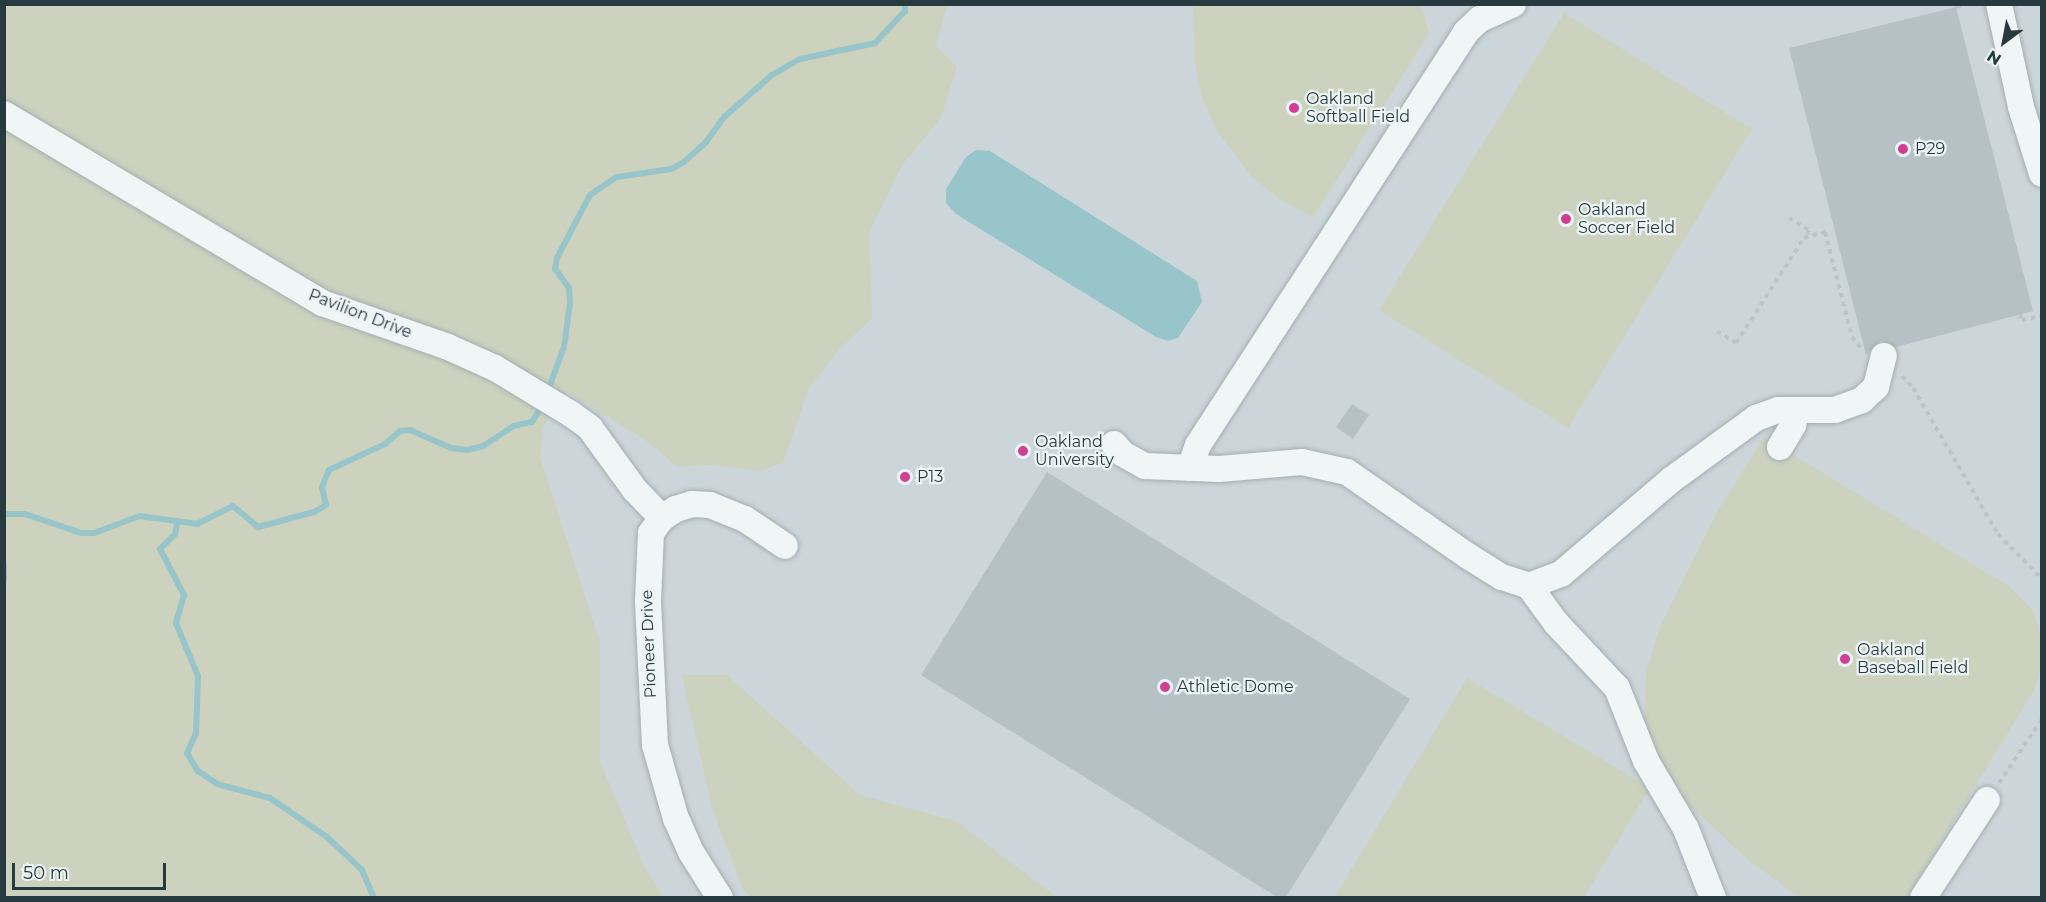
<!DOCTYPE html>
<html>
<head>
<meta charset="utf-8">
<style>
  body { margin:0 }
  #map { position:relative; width:2046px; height:902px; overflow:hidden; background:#dee6e8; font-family:Montserrat,sans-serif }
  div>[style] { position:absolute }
  .built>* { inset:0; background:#ccd6da }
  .green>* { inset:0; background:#ccd2be }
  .water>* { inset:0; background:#97c5c9 }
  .stream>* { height:6px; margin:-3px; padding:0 3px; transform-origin:3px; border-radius:3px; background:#97c5c9 }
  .building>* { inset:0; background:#b5c1c5 }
  .path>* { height:4px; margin-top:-2px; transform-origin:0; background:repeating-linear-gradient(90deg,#bcc4c6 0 4.5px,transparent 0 9px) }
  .roads { filter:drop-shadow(0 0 2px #a3afb2) drop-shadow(0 0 2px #a3afb2) }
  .minor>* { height:26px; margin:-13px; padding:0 13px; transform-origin:13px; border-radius:13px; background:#f0f5f6 }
  .dots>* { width:16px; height:16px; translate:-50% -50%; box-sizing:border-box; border:3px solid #edf4f5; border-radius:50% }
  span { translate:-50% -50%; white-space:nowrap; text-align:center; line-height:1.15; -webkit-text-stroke:4.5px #edf4f5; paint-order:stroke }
  .poi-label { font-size:16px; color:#273a3f }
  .left { translate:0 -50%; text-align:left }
  .street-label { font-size:16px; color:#273a3f }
  .frame { position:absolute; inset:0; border:6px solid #273a3f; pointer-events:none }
  .north { position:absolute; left:1974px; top:12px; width:60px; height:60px; -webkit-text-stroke:4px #edf4f5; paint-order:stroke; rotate:212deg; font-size:16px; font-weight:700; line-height:24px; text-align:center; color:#273a3f }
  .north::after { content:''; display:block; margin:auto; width:21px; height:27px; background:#273a3f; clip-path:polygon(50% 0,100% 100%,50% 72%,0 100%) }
  .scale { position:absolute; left:12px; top:863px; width:154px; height:27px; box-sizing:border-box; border:3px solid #273a3f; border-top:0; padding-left:8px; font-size:18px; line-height:21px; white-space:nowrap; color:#273a3f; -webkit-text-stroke:4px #edf4f5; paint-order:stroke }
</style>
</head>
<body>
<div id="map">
  <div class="built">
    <div style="clip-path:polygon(5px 5px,2041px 5px,2041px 897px,5px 897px)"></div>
  </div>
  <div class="green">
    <div style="clip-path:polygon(5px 5px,947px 5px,936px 46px,957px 67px,941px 118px,902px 165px,869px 233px,872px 318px,839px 350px,809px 388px,783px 463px,760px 471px,710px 465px,678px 467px,645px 440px,566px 391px,543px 428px,540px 457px,600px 642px,600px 761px,643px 864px,663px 897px,5px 898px)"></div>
    <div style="clip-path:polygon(1193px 5px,1416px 4px,1423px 9px,1429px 34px,1313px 217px,1281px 200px,1252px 177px,1218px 133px,1203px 100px,1195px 64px)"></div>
    <div style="clip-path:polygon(1564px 13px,1752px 129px,1568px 428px,1379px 310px)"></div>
    <div style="clip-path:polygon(1764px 437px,2010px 587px,2034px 611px,2042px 642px,2041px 667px,2035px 689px,1907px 897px,1799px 897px,1747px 859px,1685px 801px,1666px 780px,1645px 729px,1646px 674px,1659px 629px,1717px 512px)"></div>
    <div style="clip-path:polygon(682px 675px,727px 675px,860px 795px,956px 821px,1057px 897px,751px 897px,743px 890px,712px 808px)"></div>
    <div style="clip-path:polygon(1467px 678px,1650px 788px,1584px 897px,1334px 898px)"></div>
  </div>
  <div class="water">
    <div style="clip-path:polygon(976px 150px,990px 151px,1197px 281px,1202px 302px,1178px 338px,1168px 341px,1156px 337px,956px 214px,946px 203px,946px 189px,966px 157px)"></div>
  </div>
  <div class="stream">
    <div style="left:547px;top:393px;width:49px;rotate:-69.7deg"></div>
    <div style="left:564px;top:347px;width:44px;rotate:-82.2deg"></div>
    <div style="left:570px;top:303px;width:15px;rotate:-94deg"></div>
    <div style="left:569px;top:288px;width:24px;rotate:-126deg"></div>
    <div style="left:555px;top:269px;width:11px;rotate:-80deg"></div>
    <div style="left:557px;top:258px;width:71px;rotate:-62.4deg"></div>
    <div style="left:590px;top:195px;width:32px;rotate:-34deg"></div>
    <div style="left:617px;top:177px;width:55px;rotate:-8.4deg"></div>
    <div style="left:671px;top:169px;width:15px;rotate:-28deg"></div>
    <div style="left:684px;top:162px;width:30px;rotate:-42deg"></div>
    <div style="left:706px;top:142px;width:31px;rotate:-54deg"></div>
    <div style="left:724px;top:117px;width:64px;rotate:-41.2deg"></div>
    <div style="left:772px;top:75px;width:32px;rotate:-30deg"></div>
    <div style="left:800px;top:59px;width:77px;rotate:-12deg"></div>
    <div style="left:875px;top:43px;width:44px;rotate:-46.8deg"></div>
    <div style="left:905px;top:11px;width:7px;rotate:-90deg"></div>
    <div style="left:4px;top:514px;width:21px"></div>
    <div style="left:25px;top:514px;width:59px;rotate:18.7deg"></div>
    <div style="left:81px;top:533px;width:13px"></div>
    <div style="left:94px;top:533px;width:49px;rotate:-20.3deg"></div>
    <div style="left:140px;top:516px;width:58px;rotate:8deg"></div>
    <div style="left:197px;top:524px;width:40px;rotate:-26.6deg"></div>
    <div style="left:233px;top:506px;width:33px;rotate:40deg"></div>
    <div style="left:258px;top:527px;width:58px;rotate:-15deg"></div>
    <div style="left:314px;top:512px;width:14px;rotate:-30deg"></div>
    <div style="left:326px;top:505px;width:18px;rotate:-103deg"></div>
    <div style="left:322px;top:487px;width:18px;rotate:-68deg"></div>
    <div style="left:329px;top:470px;width:62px;rotate:-24.9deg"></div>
    <div style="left:385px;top:444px;width:20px;rotate:-41deg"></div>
    <div style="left:400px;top:431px;width:10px;rotate:-6deg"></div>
    <div style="left:410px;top:430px;width:45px;rotate:23.7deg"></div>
    <div style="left:451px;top:448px;width:17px;rotate:7deg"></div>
    <div style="left:468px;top:450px;width:16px;rotate:-15deg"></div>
    <div style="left:483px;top:446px;width:37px;rotate:-33deg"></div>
    <div style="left:514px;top:426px;width:18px;rotate:-13deg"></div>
    <div style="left:532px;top:422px;width:22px;rotate:-58deg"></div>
    <div style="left:177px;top:524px;width:10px;rotate:101deg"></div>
    <div style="left:175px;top:534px;width:21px;rotate:135deg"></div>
    <div style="left:160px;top:549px;width:52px;rotate:62.4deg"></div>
    <div style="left:184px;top:595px;width:29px;rotate:106deg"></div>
    <div style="left:176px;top:623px;width:57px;rotate:67.5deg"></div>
    <div style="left:198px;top:676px;width:57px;rotate:92deg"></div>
    <div style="left:196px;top:733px;width:22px;rotate:114deg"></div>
    <div style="left:187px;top:753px;width:21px;rotate:59deg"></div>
    <div style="left:198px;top:771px;width:23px;rotate:34deg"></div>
    <div style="left:217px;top:784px;width:55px;rotate:14.8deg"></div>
    <div style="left:270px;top:798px;width:69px;rotate:34.4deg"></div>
    <div style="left:327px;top:837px;width:48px;rotate:43.3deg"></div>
    <div style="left:362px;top:870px;width:30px;rotate:67deg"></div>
    <div style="left:4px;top:566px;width:13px;rotate:90deg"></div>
  </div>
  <div class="building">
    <div style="clip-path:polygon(1956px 7px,2033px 311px,1896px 347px,1881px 341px,1866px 355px,1789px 48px)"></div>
    <div style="clip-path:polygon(1352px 404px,1369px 415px,1353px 439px,1336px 427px)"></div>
    <div style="clip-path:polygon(1047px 472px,1410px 699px,1286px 897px,1277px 897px,921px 675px)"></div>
  </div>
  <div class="path">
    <div style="left:1956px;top:7px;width:9px;rotate:-18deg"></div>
    <div style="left:1789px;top:218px;width:23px;rotate:31deg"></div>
    <div style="left:1809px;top:230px;width:8px;rotate:120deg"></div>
    <div style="left:2020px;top:314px;width:6px;rotate:72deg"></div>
    <div style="left:2022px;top:320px;width:20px;rotate:-11deg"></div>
    <div style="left:1717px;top:331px;width:22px;rotate:32deg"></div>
    <div style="left:1736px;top:343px;width:125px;rotate:-57.1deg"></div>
    <div style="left:1804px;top:238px;width:22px;rotate:-16deg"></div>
    <div style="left:1825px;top:232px;width:108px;rotate:75.6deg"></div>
    <div style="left:1852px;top:337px;width:18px;rotate:52deg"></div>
    <div style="left:1902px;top:376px;width:16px;rotate:47deg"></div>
    <div style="left:1913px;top:388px;width:169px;rotate:59.8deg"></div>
    <div style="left:1998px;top:534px;width:63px;rotate:45.6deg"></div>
    <div style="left:1999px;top:783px;width:77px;rotate:-56.1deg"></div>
  </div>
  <div class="roads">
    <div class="minor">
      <div style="left:1999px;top:4px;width:105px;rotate:77.9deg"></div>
      <div style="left:2021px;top:107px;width:70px;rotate:72.6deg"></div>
      <div style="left:4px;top:114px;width:370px;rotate:30.7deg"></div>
      <div style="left:322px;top:303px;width:133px;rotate:19.2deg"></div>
      <div style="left:448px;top:347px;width:51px;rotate:24.1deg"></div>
      <div style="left:495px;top:368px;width:89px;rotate:31.2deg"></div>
      <div style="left:571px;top:414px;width:24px;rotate:36deg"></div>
      <div style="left:590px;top:428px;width:77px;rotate:54deg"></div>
      <div style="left:635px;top:490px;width:39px;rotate:46deg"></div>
      <div style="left:1114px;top:444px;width:13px;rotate:48deg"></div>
      <div style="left:1123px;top:454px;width:25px;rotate:29deg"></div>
      <div style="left:1145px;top:466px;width:74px;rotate:2.3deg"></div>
      <div style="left:1219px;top:469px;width:83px;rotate:-4.8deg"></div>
      <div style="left:1302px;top:462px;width:46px;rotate:12.5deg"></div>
      <div style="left:1347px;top:472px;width:147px;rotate:34.8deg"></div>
      <div style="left:1468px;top:556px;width:40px;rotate:32deg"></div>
      <div style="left:1502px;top:577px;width:28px;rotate:18deg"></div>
      <div style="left:1529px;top:586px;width:46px;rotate:53.9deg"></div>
      <div style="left:1556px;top:623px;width:89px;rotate:46.8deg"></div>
      <div style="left:1617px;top:688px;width:79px;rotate:68.3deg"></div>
      <div style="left:1646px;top:761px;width:79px;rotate:59.5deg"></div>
      <div style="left:1686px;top:829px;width:74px;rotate:68.6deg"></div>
      <div style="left:1780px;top:447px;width:26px;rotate:-59deg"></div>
      <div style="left:1793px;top:425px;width:15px;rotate:-79deg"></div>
      <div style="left:1190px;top:468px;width:24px;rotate:-71deg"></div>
      <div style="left:1198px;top:445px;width:492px;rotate:-57deg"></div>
      <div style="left:1466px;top:32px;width:19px;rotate:-43deg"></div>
      <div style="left:1480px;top:19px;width:36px;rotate:-24deg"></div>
      <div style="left:1529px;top:586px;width:34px;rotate:-21deg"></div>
      <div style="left:1561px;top:574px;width:145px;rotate:-40.5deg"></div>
      <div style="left:1671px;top:480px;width:105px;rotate:-36.1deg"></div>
      <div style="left:1756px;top:418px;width:23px;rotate:-20deg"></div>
      <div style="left:1778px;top:410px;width:57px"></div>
      <div style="left:1835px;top:410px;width:29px;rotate:-20deg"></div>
      <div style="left:1862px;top:400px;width:19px;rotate:-43deg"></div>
      <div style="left:1876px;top:387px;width:32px;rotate:-76deg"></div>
      <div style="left:720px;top:898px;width:54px;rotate:-122.2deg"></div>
      <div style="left:691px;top:852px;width:36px;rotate:-114deg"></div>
      <div style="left:676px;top:819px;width:77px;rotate:-105.8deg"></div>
      <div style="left:655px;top:745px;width:144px;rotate:-92.8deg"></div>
      <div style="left:648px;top:601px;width:68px;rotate:-87.5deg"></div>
      <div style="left:651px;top:533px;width:19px;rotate:-54deg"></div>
      <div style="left:662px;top:518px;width:17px;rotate:-33deg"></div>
      <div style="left:676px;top:509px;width:17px;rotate:-17deg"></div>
      <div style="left:692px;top:504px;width:18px;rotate:3deg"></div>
      <div style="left:710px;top:505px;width:38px;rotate:22deg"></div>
      <div style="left:745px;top:519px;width:48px;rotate:34deg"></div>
      <div style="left:1923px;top:898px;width:117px;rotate:-56.9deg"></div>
    </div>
  </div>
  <div class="dots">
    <div style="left:1294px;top:108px;background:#d13e93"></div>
    <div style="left:1903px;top:149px;background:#d13e93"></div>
    <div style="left:1566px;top:219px;background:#d13e93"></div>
    <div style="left:1023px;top:451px;background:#d13e93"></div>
    <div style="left:905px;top:477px;background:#d13e93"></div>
    <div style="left:1845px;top:659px;background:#d13e93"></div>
    <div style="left:1165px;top:687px;background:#d13e93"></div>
  </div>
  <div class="poi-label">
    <span class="left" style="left:1306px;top:108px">Oakland<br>Softball Field</span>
    <span class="left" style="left:1915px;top:149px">P29</span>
    <span class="left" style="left:1578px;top:219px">Oakland<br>Soccer Field</span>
    <span class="left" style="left:1035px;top:451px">Oakland<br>University</span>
    <span class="left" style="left:917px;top:477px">P13</span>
    <span class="left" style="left:1857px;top:659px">Oakland<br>Baseball Field</span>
    <span class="left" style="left:1177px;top:687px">Athletic Dome</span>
  </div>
  <div class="street-label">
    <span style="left:360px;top:314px;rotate:21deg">Pavilion Drive</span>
    <span style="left:649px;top:644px;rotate:-92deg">Pioneer Drive</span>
  </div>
  <div class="frame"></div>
  <div class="north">N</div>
  <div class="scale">50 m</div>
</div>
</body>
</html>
